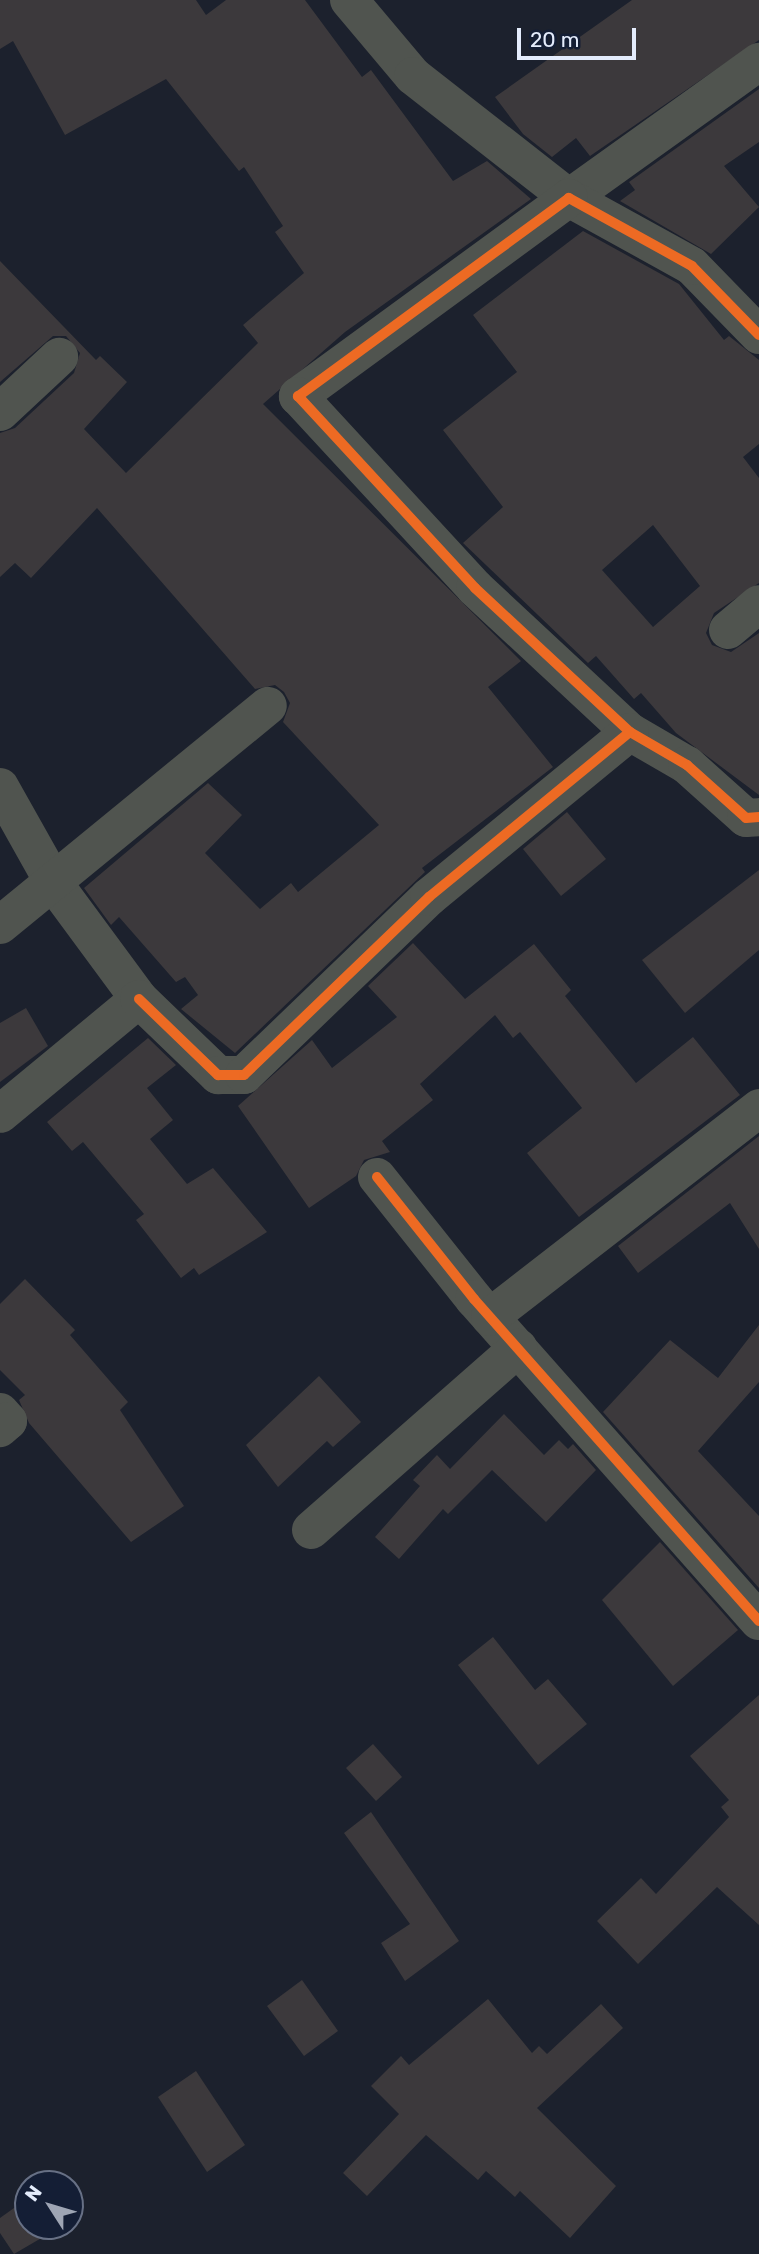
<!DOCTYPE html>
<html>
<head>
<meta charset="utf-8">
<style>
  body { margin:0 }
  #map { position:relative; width:759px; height:2254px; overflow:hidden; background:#1c212d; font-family:Rubik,sans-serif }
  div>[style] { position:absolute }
  .building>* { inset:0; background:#3c393c }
  .minor>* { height:38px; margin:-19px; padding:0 19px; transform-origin:19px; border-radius:19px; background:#50544f }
  .cycleway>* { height:10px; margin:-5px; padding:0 5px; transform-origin:5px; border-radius:5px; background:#ed6a23 }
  span { translate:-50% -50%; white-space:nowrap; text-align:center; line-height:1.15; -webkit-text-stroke:7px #141e35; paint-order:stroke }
  .north { position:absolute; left:14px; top:2170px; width:70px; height:70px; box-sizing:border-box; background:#141e35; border:2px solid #677085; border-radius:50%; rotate:307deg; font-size:19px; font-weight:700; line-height:28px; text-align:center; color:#e4ecfc }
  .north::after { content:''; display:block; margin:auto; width:24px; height:32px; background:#9ea5b4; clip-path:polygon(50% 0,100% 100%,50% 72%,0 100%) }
  .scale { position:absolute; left:517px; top:28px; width:119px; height:32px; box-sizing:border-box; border:4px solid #e4ecfc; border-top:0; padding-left:9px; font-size:21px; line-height:24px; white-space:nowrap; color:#e4ecfc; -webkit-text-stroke:5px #141e35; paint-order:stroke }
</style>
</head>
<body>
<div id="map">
  <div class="building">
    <div style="clip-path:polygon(0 0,196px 0,206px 15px,226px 0,305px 0,362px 77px,371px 70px,453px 181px,487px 161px,531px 199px,345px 332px,263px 404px,521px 661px,488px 687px,553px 767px,422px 868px,425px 872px,235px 1053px,181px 1009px,198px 995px,185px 977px,176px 982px,119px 917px,111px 925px,84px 888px,208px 783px,242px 815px,205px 853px,260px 909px,291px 883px,298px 892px,379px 825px,283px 722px,290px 703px,284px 692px,275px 685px,255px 689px,97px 508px,31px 578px,15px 563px,0 577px,0 433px,15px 428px,74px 373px,80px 353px,66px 336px,53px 336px,0 382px,0 261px,96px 360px,100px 356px,127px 382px,84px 429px,126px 473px,258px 343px,243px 325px,304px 273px,275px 232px,283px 226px,244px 167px,239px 171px,166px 79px,65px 135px,13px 41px,0 49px)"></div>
    <div style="clip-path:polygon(632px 0,759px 0,759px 40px,590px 156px,576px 138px,552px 157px,523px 134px,495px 97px)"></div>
    <div style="clip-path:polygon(759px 89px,759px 142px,724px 166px,759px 207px,711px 254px,620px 201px,635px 190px,629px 182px)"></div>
    <div style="clip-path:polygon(evenodd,583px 231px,679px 284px,724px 340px,729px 336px,759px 360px,759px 444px,743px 457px,759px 478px,759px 583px,714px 613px,706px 633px,712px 645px,731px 652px,759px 633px,759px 795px,676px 733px,641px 693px,634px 699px,596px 656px,588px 663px,463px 543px,503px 507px,443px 430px,517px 372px,473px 315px,583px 231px,653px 525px,700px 586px,653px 627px,602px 570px,653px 525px)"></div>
    <div style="clip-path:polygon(567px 812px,606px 859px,561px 896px,523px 849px)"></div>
    <div style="clip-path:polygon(759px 870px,759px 950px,685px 1013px,642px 960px)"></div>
    <div style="clip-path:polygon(413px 943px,465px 999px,534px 944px,571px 990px,565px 996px,636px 1083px,693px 1037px,740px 1095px,579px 1217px,527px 1153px,582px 1108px,520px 1032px,513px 1038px,495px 1015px,420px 1084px,433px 1100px,382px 1141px,390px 1152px,364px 1160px,356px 1176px,309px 1208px,238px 1106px,312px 1040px,332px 1068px,397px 1017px,368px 986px)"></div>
    <div style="clip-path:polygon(26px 1008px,48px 1046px,0 1082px,0 1023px)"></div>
    <div style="clip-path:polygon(148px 1038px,176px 1065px,147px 1088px,173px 1120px,150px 1139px,187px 1184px,213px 1168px,267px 1232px,199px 1275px,194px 1268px,181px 1278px,136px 1220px,144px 1214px,83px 1142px,72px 1151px,47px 1122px)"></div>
    <div style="clip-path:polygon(759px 1136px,759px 1249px,730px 1203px,638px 1273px,618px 1246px)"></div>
    <div style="clip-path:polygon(25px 1279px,75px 1330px,70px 1335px,128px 1402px,120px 1410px,184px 1506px,131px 1542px,29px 1423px,19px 1400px,25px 1395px,0 1370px,0 1304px)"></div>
    <div style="clip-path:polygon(759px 1325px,759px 1382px,698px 1451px,759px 1516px,759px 1588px,603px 1412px,670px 1340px,718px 1378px)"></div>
    <div style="clip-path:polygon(319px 1376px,361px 1422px,333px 1447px,327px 1441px,278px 1487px,246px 1445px)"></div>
    <div style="clip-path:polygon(504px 1414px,544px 1455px,559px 1440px,568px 1449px,573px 1444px,596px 1470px,546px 1522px,492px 1470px,448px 1514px,443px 1509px,399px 1559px,375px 1537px,420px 1486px,413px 1480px,437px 1455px,450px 1469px)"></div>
    <div style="clip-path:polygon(660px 1542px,738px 1630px,673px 1686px,602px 1600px)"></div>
    <div style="clip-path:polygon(493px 1637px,535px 1690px,548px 1679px,587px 1724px,538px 1765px,458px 1665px)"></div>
    <div style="clip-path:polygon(759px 1695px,759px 1925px,717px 1887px,638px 1964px,597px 1921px,641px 1878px,656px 1894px,729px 1817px,721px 1807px,729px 1800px,690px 1756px)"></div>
    <div style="clip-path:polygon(373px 1744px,402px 1777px,376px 1801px,346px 1768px)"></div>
    <div style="clip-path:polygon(371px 1812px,459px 1941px,405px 1981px,381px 1943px,410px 1924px,344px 1833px)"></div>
    <div style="clip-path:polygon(302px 1980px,338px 2031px,304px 2056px,267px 2006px)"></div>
    <div style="clip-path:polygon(488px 1999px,532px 2053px,539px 2046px,547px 2054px,601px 2004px,623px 2028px,537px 2108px,616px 2186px,570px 2238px,520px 2191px,515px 2197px,486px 2171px,478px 2180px,426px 2135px,367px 2196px,343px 2173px,399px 2114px,371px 2086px,401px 2056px,409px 2065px)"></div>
    <div style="clip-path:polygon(196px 2071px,245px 2145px,207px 2172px,158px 2097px)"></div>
    <div style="clip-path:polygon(28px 2198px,28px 2226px,62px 2226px,14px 2254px,0 2233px,0 2218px)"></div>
  </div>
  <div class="minor">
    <div style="left:349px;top:0;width:99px;rotate:49.9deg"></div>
    <div style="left:413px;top:76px;width:198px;rotate:38deg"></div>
    <div style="left:569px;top:198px;width:234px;rotate:-35.6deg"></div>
    <div style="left:759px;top:335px;width:96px;rotate:-134.2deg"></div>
    <div style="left:692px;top:266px;width:141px;rotate:-151.1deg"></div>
    <div style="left:569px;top:198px;width:336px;rotate:143.8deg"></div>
    <div style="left:298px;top:396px;width:261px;rotate:47.3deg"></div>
    <div style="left:475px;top:588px;width:212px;rotate:42.9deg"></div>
    <div style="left:630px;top:732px;width:66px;rotate:30.1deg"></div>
    <div style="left:687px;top:765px;width:79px;rotate:41.9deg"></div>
    <div style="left:746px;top:818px;width:13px;rotate:-4deg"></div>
    <div style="left:0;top:412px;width:81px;rotate:-43deg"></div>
    <div style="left:728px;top:630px;width:40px;rotate:-40deg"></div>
    <div style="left:0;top:787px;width:112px;rotate:60.7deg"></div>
    <div style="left:55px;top:885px;width:142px;rotate:53.6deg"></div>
    <div style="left:139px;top:999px;width:180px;rotate:140.4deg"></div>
    <div style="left:0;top:925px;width:346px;rotate:-39.3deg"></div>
    <div style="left:139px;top:999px;width:110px;rotate:43.9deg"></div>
    <div style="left:218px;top:1075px;width:26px"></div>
    <div style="left:244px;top:1075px;width:257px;rotate:-43.9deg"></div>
    <div style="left:429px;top:897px;width:260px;rotate:-39.4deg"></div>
    <div style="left:377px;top:1177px;width:156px;rotate:51.5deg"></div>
    <div style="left:474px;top:1299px;width:430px;rotate:48.5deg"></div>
    <div style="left:490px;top:1317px;width:341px;rotate:-37.8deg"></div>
    <div style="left:0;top:1412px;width:12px;rotate:48deg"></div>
    <div style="left:8px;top:1421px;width:11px;rotate:139deg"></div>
    <div style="left:311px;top:1530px;width:276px;rotate:-41.3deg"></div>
  </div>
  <div class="cycleway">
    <div style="left:759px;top:335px;width:96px;rotate:-134.2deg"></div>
    <div style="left:692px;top:266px;width:141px;rotate:-151.1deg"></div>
    <div style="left:569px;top:198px;width:336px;rotate:143.8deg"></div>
    <div style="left:298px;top:396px;width:261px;rotate:47.3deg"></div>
    <div style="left:475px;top:588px;width:212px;rotate:42.9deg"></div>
    <div style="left:630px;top:732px;width:66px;rotate:30.1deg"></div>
    <div style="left:687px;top:765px;width:79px;rotate:41.9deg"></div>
    <div style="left:746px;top:818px;width:13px;rotate:-4deg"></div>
    <div style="left:139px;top:999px;width:110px;rotate:43.9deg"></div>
    <div style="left:218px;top:1075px;width:26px"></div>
    <div style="left:244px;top:1075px;width:257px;rotate:-43.9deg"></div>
    <div style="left:429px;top:897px;width:260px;rotate:-39.4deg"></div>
    <div style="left:377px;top:1177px;width:156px;rotate:51.5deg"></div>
    <div style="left:474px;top:1299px;width:430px;rotate:48.5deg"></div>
  </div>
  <div class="north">N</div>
  <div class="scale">20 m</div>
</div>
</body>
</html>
